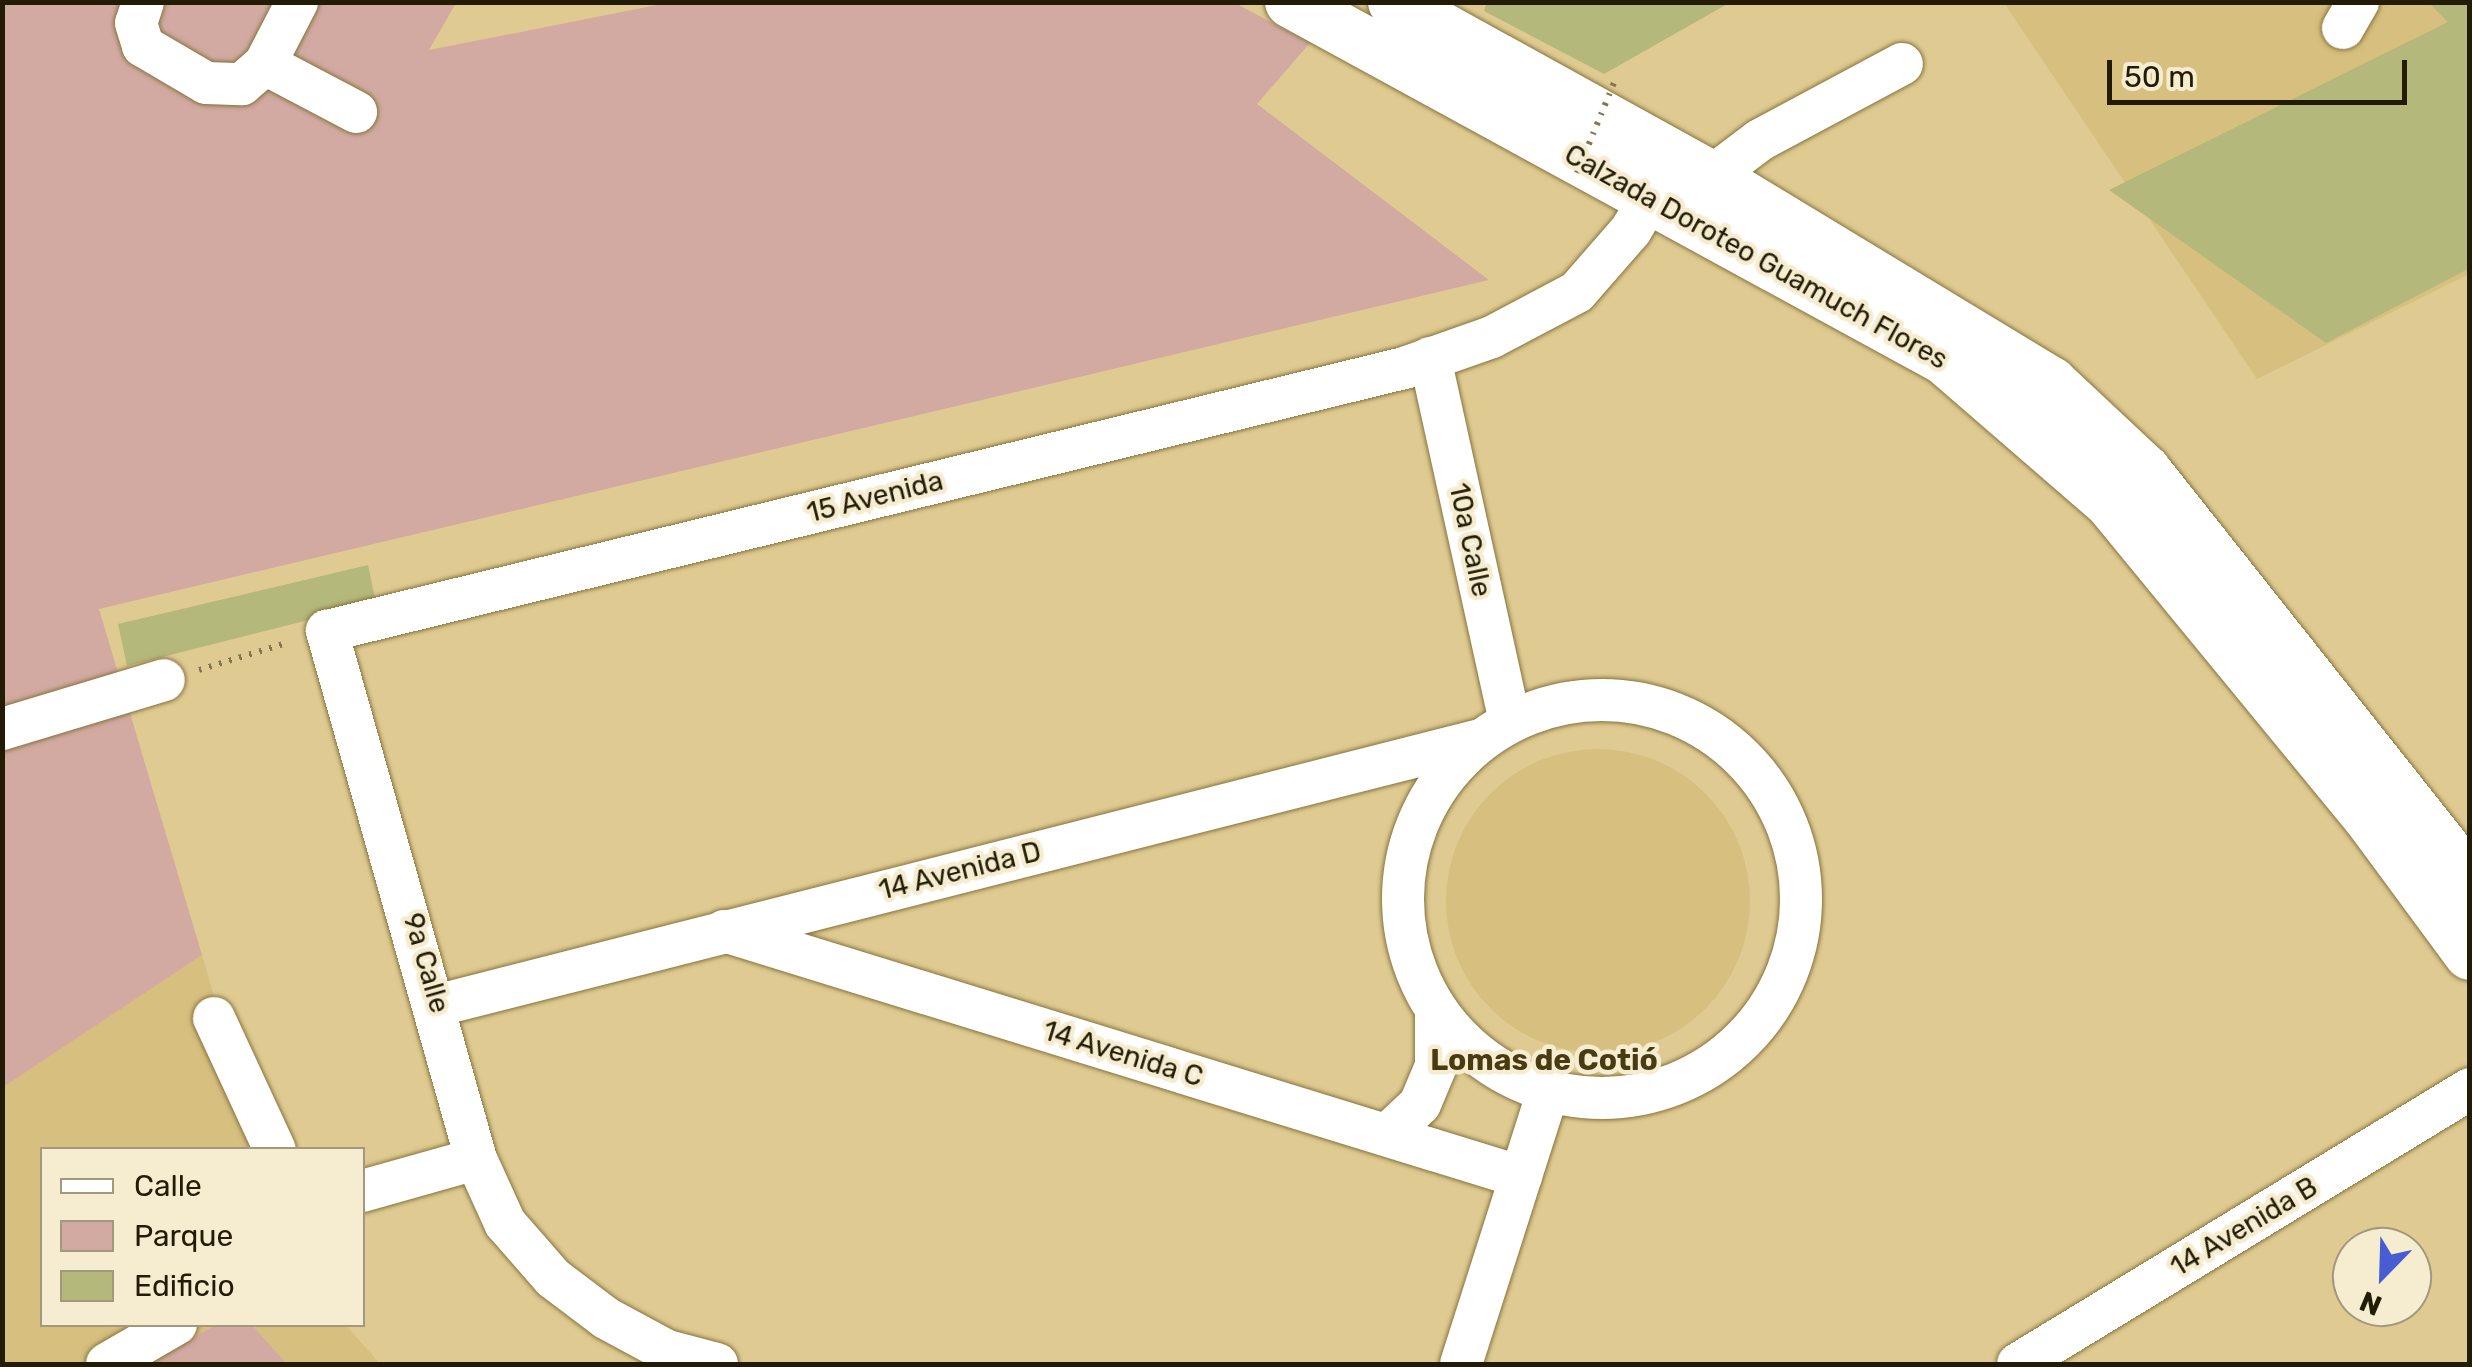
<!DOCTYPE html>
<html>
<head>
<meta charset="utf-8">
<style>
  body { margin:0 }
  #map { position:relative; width:2472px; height:1367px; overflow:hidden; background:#dfcb92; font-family:Rubik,sans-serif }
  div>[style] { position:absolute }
  .built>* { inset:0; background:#d6bf7f }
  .round { border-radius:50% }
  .green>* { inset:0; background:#d2aaa2 }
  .building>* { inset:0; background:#b5b87b }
  .path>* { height:6px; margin-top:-3px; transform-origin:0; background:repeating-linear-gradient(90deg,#83764e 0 2.5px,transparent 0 10.5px) }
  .roads { filter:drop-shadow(0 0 2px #87743e) drop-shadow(0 0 2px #87743e) }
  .minor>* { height:42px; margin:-21px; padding:0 21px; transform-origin:21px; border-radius:21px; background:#fff }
  .minor>.ring { margin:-21px; padding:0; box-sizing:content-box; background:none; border:42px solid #fff; border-radius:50% }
  .major>* { height:52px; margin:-26px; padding:0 26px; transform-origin:26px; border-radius:26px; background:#fff }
  .path-bridge>* { height:6px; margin-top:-3px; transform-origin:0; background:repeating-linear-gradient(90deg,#83764e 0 2.5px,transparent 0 10.5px) }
  span { translate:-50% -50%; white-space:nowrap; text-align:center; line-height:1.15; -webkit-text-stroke:9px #f6ecd0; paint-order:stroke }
  .street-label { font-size:28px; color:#221b05 }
  .neighbourhood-label { font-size:30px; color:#493b11; font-weight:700 }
  .frame { position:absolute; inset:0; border:5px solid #221b05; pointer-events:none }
  .legend { position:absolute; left:40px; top:1147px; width:325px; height:180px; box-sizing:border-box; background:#f6ecd0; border:2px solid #a1987f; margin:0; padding:12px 18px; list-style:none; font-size:30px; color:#221b05 }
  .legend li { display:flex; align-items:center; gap:20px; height:50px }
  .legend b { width:50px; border:2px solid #a1987f }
  .north { position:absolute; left:2332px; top:1227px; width:100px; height:100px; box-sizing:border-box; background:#f6ecd0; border:2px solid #a1987f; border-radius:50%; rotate:203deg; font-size:28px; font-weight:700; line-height:40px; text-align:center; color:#221b05 }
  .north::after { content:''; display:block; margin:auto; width:35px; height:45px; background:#475dd1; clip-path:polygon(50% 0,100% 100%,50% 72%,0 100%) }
  .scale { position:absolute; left:2107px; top:60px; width:300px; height:45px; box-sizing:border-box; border:5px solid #221b05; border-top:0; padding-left:12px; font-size:30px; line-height:35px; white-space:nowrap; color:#221b05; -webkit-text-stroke:8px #f6ecd0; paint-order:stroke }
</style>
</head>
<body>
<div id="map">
  <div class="built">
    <div style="clip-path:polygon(2004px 3px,2469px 3px,2469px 274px,2257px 379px)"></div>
    <div class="round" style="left:1446px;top:749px;width:304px;height:304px"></div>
    <div style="clip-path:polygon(202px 955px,259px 1149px,42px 1150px,42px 1324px,218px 1325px,145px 1364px,3px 1364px,2px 1087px)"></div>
    <div style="clip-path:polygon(252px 1325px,346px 1325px,380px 1364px,287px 1364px)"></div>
  </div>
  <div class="green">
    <div style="clip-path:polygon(3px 3px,456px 3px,429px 50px,667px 3px,1235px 3px,1310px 43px,1257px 104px,1489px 280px,99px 609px,202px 955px,3px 1087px)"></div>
    <div style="clip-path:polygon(218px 1324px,252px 1325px,287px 1364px,145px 1364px)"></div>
  </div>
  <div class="building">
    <div style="clip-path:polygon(1487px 2px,1731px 2px,1604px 74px,1484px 11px)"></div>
    <div style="clip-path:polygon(2428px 2px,2470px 2px,2470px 268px,2326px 343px,2109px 190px,2448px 22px)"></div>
    <div style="clip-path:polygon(368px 565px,376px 603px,127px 666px,118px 624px)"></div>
  </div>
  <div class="path">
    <div style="left:199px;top:670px;width:92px;rotate:-17.1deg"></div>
  </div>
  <div class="roads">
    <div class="minor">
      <div style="left:143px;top:2px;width:22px;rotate:108deg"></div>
      <div style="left:136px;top:23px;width:24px;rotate:73deg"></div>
      <div style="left:143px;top:46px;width:73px;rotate:30.4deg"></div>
      <div style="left:206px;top:83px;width:36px;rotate:2deg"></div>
      <div style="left:242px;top:84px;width:30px;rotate:-41deg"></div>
      <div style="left:265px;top:64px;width:70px;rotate:-62.7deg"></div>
      <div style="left:2343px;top:28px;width:30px;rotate:-60deg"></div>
      <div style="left:265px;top:64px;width:103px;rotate:27.8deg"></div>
      <div style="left:1711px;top:177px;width:61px;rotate:-37.1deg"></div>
      <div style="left:1760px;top:140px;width:161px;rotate:-28.2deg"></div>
      <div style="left:1430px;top:358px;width:372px;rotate:77.6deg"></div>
      <div class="ring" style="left:1403px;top:700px;width:356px;height:356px"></div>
      <div style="left:2px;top:729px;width:169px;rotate:-16.8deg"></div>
      <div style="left:724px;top:931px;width:834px;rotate:17.15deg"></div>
      <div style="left:439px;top:1005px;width:1074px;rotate:-14.28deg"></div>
      <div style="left:214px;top:1018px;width:145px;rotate:65.2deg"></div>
      <div style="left:1387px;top:1135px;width:45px;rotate:-43.2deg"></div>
      <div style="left:1420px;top:1104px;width:41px;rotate:-67.2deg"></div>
      <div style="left:1436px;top:1066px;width:54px;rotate:-90deg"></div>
      <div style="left:362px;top:1191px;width:118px;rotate:-15.7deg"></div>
      <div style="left:107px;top:1364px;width:80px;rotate:-30.1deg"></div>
      <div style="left:717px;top:1364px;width:52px;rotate:-165.4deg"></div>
      <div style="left:667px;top:1351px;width:69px;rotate:-151.6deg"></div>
      <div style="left:606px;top:1318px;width:66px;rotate:-143deg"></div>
      <div style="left:553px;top:1278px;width:73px;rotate:-131.1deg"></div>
      <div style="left:505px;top:1223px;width:70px;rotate:-114.4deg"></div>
      <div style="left:476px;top:1159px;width:549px;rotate:-105.76deg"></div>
      <div style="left:327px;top:631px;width:1109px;rotate:-13.72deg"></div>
      <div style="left:1404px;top:368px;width:93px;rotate:-19.4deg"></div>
      <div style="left:1492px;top:337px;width:96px;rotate:-27.9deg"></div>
      <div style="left:1577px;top:292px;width:82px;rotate:-48.9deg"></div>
      <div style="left:1631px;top:230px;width:69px;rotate:-59.3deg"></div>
      <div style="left:1461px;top:1364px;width:286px;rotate:-72.3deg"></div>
      <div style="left:2018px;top:1364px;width:529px;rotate:-31.32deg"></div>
    </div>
    <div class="major">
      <div style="left:1291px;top:2px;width:745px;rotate:28.63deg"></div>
      <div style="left:1945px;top:359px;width:220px;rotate:40.9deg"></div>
      <div style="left:2111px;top:503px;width:411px;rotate:50.6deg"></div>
      <div style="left:2372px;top:821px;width:165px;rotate:53.6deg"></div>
      <div style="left:1394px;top:2px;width:362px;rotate:28.9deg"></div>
      <div style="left:1711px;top:177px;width:398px;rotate:31.2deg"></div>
      <div style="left:2051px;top:383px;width:129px;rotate:43.1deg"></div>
      <div style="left:2145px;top:471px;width:523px;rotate:51.6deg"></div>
    </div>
  </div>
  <div class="path-bridge">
    <div style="left:1577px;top:173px;width:97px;rotate:-67.7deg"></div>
  </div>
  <div class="street-label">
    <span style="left:1756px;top:257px;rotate:29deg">Calzada Doroteo Guamuch Flores</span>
    <span style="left:875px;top:497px;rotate:-14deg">15 Avenida</span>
    <span style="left:1470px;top:540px;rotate:78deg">10a Calle</span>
    <span style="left:960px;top:871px;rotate:-14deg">14 Avenida D</span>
    <span style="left:426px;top:963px;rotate:74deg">9a Calle</span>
    <span style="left:1123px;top:1054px;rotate:17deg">14 Avenida C</span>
    <span style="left:2244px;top:1227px;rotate:-31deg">14 Avenida B</span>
  </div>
  <div class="neighbourhood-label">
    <span style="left:1544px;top:1060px">Lomas de Cotió</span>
  </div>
  <div class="frame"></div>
  <ul class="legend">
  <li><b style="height:12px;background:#fff"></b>Calle</li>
  <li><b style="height:28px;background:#d2aaa2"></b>Parque</li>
  <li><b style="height:28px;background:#b5b87b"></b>Edificio</li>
  </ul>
  <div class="north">N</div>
  <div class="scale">50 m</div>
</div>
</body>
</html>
